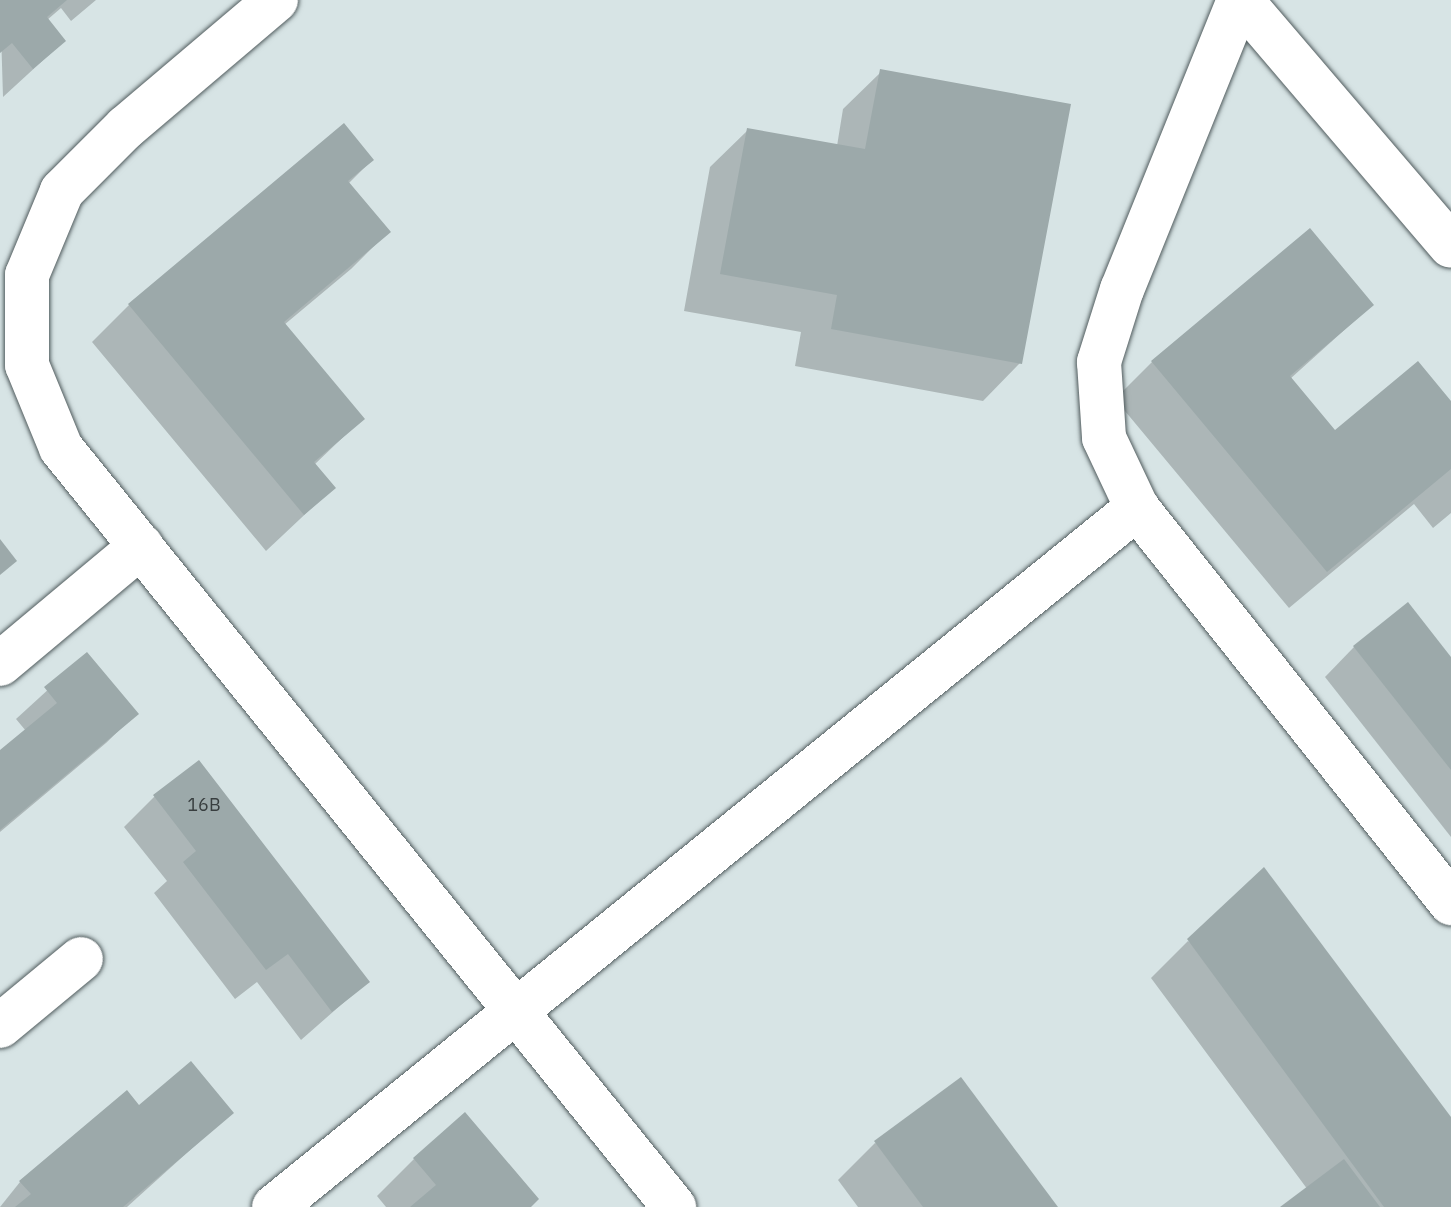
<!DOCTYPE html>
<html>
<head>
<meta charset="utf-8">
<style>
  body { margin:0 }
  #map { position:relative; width:1451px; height:1207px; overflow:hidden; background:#d7e4e5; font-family:"IBM Plex Sans",sans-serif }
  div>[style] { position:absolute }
  .shadow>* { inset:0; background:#0003 }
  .building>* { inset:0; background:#9ca9aa }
  .roads { filter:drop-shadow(0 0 2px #515c5e) drop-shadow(0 0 2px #515c5e) }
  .minor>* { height:44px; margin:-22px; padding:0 22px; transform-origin:22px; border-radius:22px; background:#fff }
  span { translate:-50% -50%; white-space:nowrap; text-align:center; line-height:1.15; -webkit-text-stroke:6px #e4f1f3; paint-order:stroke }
  .number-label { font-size:18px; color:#383e3f }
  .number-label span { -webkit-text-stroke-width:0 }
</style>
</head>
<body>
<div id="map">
  <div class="shadow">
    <div style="clip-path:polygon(0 0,96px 0,71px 21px,61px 8px,47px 20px,64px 41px,3px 97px)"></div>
    <div style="clip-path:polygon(881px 72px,1020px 363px,983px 401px,795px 366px,801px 332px,684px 311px,710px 167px,748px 130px,837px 146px,843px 109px)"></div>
    <div style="clip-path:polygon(372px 160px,348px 184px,388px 232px,351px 269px,284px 325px,362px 419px,314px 465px,333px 488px,266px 551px,92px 342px,129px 305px)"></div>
    <div style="clip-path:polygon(1372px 305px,1290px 379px,1334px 433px,1451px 404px,1451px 513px,1433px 528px,1414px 504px,1289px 608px,1115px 399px,1152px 362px)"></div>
    <div style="clip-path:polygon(1354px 647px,1451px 660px,1451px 837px,1325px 677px)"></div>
    <div style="clip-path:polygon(86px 655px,136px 714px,106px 743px,0 832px,0 753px,26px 731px,16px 719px)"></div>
    <div style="clip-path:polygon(199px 763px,367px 982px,301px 1040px,257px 982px,235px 999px,154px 893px,167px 881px,124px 827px,154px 797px)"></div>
    <div style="clip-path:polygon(1188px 941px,1451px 1120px,1451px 1207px,1287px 1207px,1308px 1190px,1151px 978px)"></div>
    <div style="clip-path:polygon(139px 1108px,231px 1113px,127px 1207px,0 1207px,20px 1182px)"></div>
    <div style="clip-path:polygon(875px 1143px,1056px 1207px,858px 1207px,838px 1180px)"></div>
    <div style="clip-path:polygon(414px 1159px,529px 1207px,386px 1207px,377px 1196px)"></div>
  </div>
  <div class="building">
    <div style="clip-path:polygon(0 0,67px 0,47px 17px,66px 41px,33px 69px,12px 43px,0 53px)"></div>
    <div style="clip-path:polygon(880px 69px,1071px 104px,1022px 364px,831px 329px,837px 295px,720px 274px,747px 128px,865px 149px)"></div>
    <div style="clip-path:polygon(344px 123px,374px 160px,348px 181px,391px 232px,284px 322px,365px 419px,314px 462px,336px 488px,304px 515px,128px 304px)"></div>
    <div style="clip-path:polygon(1310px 228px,1374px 305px,1290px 376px,1335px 430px,1418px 361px,1451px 401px,1451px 469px,1327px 572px,1151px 361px)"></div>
    <div style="clip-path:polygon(0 539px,17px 561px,0 575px)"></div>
    <div style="clip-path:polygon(1408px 602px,1451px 657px,1451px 770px,1353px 646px)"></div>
    <div style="clip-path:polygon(87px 652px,139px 714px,0 830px,0 750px,57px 703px,44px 687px)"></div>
    <div style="clip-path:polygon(199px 760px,370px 982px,332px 1012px,288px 954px,266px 970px,183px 862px,196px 851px,153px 795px)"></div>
    <div style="clip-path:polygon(1264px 867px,1451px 1117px,1451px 1207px,1384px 1207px,1187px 939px)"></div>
    <div style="clip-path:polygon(191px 1061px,234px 1113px,123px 1207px,15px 1207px,31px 1194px,19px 1181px,127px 1090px,139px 1105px)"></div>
    <div style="clip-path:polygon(961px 1077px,1058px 1207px,923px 1207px,874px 1141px)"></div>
    <div style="clip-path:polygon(465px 1112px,539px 1199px,531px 1207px,410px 1207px,436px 1185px,413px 1158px)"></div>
    <div style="clip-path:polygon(1344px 1159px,1380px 1207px,1280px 1207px)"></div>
  </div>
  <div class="roads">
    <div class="minor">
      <div style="left:276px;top:0;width:197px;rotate:139.7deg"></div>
      <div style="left:126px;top:127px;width:91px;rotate:135deg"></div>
      <div style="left:62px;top:191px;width:91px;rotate:112.6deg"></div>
      <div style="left:27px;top:275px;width:90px;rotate:90deg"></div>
      <div style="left:27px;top:365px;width:90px;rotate:67.7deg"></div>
      <div style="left:61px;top:448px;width:976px;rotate:51.07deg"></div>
      <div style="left:1239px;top:0;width:312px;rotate:112deg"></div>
      <div style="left:1122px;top:289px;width:77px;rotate:107.5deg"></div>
      <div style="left:1099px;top:362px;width:76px;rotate:86.2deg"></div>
      <div style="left:1104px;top:438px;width:77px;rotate:64.8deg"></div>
      <div style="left:1137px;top:508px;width:505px;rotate:51.52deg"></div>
      <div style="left:1241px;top:0;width:323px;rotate:49.5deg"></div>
      <div style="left:0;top:664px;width:184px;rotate:-39.9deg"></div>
      <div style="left:0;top:1026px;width:105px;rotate:-39.6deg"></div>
      <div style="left:274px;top:1207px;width:1111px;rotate:-39.01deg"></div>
    </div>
  </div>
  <div class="number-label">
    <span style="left:204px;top:805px">16B</span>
  </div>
</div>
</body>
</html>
